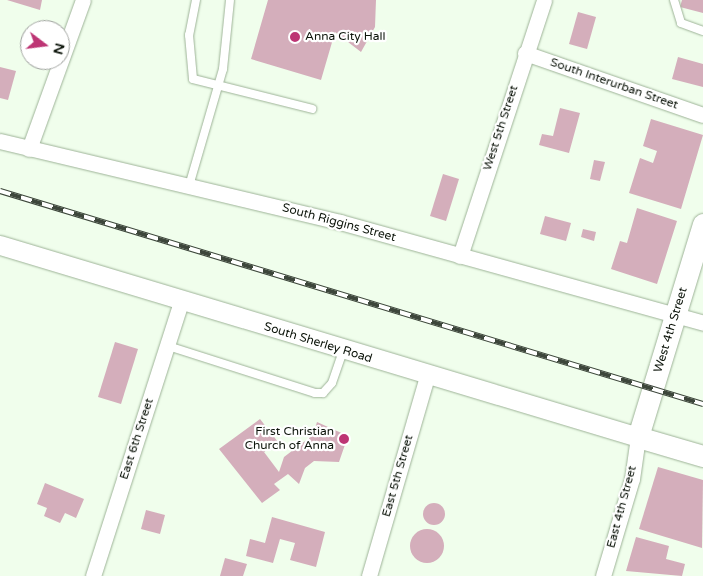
<!DOCTYPE html>
<html>
<head>
<meta charset="utf-8">
<style>
  body { margin:0 }
  #map { position:relative; width:703px; height:576px; overflow:hidden; background:#f0feec; font-family:"Varela Round",sans-serif }
  div>[style] { position:absolute }
  .building>* { inset:0; background:#d4aebb }
  .round { border-radius:50% }
  .roads { filter:drop-shadow(0 0 1px #9db397) drop-shadow(0 0 1px #9db397) }
  .service>* { height:8px; margin:-4px; padding:0 4px; transform-origin:4px; border-radius:4px; background:#fff }
  .minor>* { height:15px; margin:-7.5px; padding:0 7.5px; transform-origin:7.5px; border-radius:7.5px; background:#fff }
  .tertiary>* { height:19px; margin:-9.5px; padding:0 9.5px; transform-origin:9.5px; border-radius:9.5px; background:#fff }
  .secondary>* { height:21px; margin:-10.5px; padding:0 10.5px; transform-origin:10.5px; border-radius:10.5px; background:#fff }
  .rail>* { height:5.5px; margin-top:-2.75px; transform-origin:0; background:repeating-linear-gradient(90deg,#fff 0 11px,#3d463b 0 22px); box-sizing:border-box; border-block:1px solid #3d463b }
  .dots>* { width:14px; height:14px; translate:-50% -50%; box-sizing:border-box; border:2px solid #fff; border-radius:50% }
  span { translate:-50% -50%; white-space:nowrap; text-align:center; line-height:1.15; -webkit-text-stroke:4.5px #fff; paint-order:stroke }
  .poi-label { font-size:12px; color:#0c140a }
  .left { translate:0 -50%; text-align:left }
  .right { translate:-100% -50%; text-align:right }
  .street-label { font-size:12px; color:#0c140a }
  .north { position:absolute; left:20px; top:20px; width:50px; height:50px; box-sizing:border-box; background:#fff; border:1px solid #9ea19d; border-radius:50%; rotate:105deg; font-size:14px; font-weight:700; line-height:20px; text-align:center; color:#0c140a }
  .north::after { content:''; display:block; margin:auto; width:18px; height:22px; background:#bd3574; clip-path:polygon(50% 0,100% 100%,50% 72%,0 100%) }
</style>
</head>
<body>
<div id="map">
  <div class="building">
    <div style="clip-path:polygon(7px 0,42px 0,40px 10px)"></div>
    <div style="clip-path:polygon(268px 0,376px 0,375px 27px,361px 52px,335px 32px,321px 80px,251px 59px)"></div>
    <div style="clip-path:polygon(682px 0,703px 0,703px 13px,680px 7px)"></div>
    <div style="clip-path:polygon(578px 12px,596px 17px,587px 49px,569px 44px)"></div>
    <div style="clip-path:polygon(678px 57px,703px 64px,703px 87px,672px 79px)"></div>
    <div style="clip-path:polygon(0 67px,16px 71px,8px 100px,0 98px)"></div>
    <div style="clip-path:polygon(560px 108px,580px 113px,569px 153px,539px 145px,542px 134px,553px 136px)"></div>
    <div style="clip-path:polygon(651px 119px,703px 135px,681px 209px,629px 193px,640px 158px,653px 163px,657px 151px,643px 146px)"></div>
    <div style="clip-path:polygon(594px 160px,605px 162px,600px 181px,590px 179px)"></div>
    <div style="clip-path:polygon(443px 174px,459px 179px,446px 221px,430px 216px)"></div>
    <div style="clip-path:polygon(637px 208px,677px 221px,657px 284px,611px 269px,620px 241px,627px 243px)"></div>
    <div style="clip-path:polygon(545px 216px,571px 223px,566px 241px,540px 234px)"></div>
    <div style="clip-path:polygon(583px 229px,596px 232px,594px 241px,581px 237px)"></div>
    <div style="clip-path:polygon(115px 342px,138px 349px,121px 404px,98px 397px)"></div>
    <div style="clip-path:polygon(260px 419px,278px 442px,264px 452px,279px 472px,284px 457px,313px 435px,317px 422px,348px 436px,339px 462px,314px 461px,305px 468px,299px 484px,288px 474px,274px 484px,280px 490px,262px 503px,219px 449px)"></div>
    <div style="clip-path:polygon(658px 467px,703px 480px,702px 548px,639px 529px)"></div>
    <div style="clip-path:polygon(45px 483px,84px 499px,76px 518px,65px 513px,60px 523px,44px 516px,47px 508px,37px 504px)"></div>
    <div class="round" style="left:423px;top:503px;width:22px;height:22px"></div>
    <div style="clip-path:polygon(146px 510px,165px 515px,160px 534px,141px 529px)"></div>
    <div style="clip-path:polygon(272px 517px,325px 532px,316px 567px,290px 560px,295px 543px,280px 539px,273px 563px,246px 556px,250px 539px,265px 543px)"></div>
    <div class="round" style="left:410px;top:529px;width:34px;height:34px"></div>
    <div style="clip-path:polygon(636px 537px,669px 546px,666px 559px,685px 564px,682px 576px,626px 571px)"></div>
    <div style="clip-path:polygon(225px 558px,247px 564px,243px 576px,220px 576px)"></div>
  </div>
  <div class="roads">
    <div class="service">
      <div style="left:196px;top:0;width:36px;rotate:101deg"></div>
      <div style="left:189px;top:35px;width:44px;rotate:84.8deg"></div>
      <div style="left:193px;top:79px;width:123px;rotate:14.1deg"></div>
      <div style="left:674px;top:0;width:24px;rotate:73deg"></div>
      <div style="left:681px;top:23px;width:23px;rotate:20deg"></div>
      <div style="left:189px;top:186px;width:122px;rotate:-73.8deg"></div>
      <div style="left:223px;top:69px;width:69px;rotate:-84.2deg"></div>
      <div style="left:168px;top:346px;width:154px;rotate:17.7deg"></div>
      <div style="left:315px;top:393px;width:8px"></div>
      <div style="left:323px;top:393px;width:13px;rotate:-48deg"></div>
      <div style="left:332px;top:383px;width:34px;rotate:-71deg"></div>
    </div>
    <div class="minor">
      <div style="left:525px;top:53px;width:188px;rotate:19.2deg"></div>
      <div style="left:0;top:141px;width:350px;rotate:13.4deg"></div>
      <div style="left:340px;top:222px;width:377px;rotate:15.5deg"></div>
      <div style="left:29px;top:149px;width:158px;rotate:-70.1deg"></div>
      <div style="left:460px;top:256px;width:269px;rotate:-71.8deg"></div>
      <div style="left:93px;top:576px;width:288px;rotate:-72.2deg"></div>
      <div style="left:369px;top:576px;width:208px;rotate:-73.8deg"></div>
      <div style="left:603px;top:576px;width:101px;rotate:-73.4deg"></div>
      <div style="left:632px;top:479px;width:42px;rotate:-81.9deg"></div>
    </div>
    <div class="tertiary">
      <div style="left:0;top:245px;width:666px;rotate:16.75deg"></div>
    </div>
    <div class="secondary">
      <div style="left:703px;top:224px;width:223px;rotate:107deg"></div>
      <div style="left:638px;top:437px;width:68px;rotate:16.3deg"></div>
    </div>
  </div>
  <div class="rail">
    <div style="left:0;top:191px;width:735px;rotate:16.86deg"></div>
  </div>
  <div class="dots">
    <div style="left:295px;top:37px;background:#bd3574"></div>
    <div style="left:344px;top:439px;background:#bd3574"></div>
  </div>
  <div class="poi-label">
    <span class="left" style="left:305px;top:37px">Anna City Hall</span>
    <span class="right" style="left:334px;top:439px">First Christian<br>Church of Anna</span>
  </div>
  <div class="street-label">
    <span style="left:614px;top:84px;rotate:19deg">South Interurban Street</span>
    <span style="left:501px;top:128px;rotate:-72deg">West 5th Street</span>
    <span style="left:339px;top:223px;rotate:15deg">South Riggins Street</span>
    <span style="left:671px;top:330px;rotate:-73deg">West 4th Street</span>
    <span style="left:318px;top:343px;rotate:17deg">South Sherley Road</span>
    <span style="left:137px;top:439px;rotate:-72deg">East 6th Street</span>
    <span style="left:398px;top:476px;rotate:-74deg">East 5th Street</span>
    <span style="left:622px;top:507px;rotate:-75deg">East 4th Street</span>
  </div>
  <div class="north">N</div>
</div>
</body>
</html>
